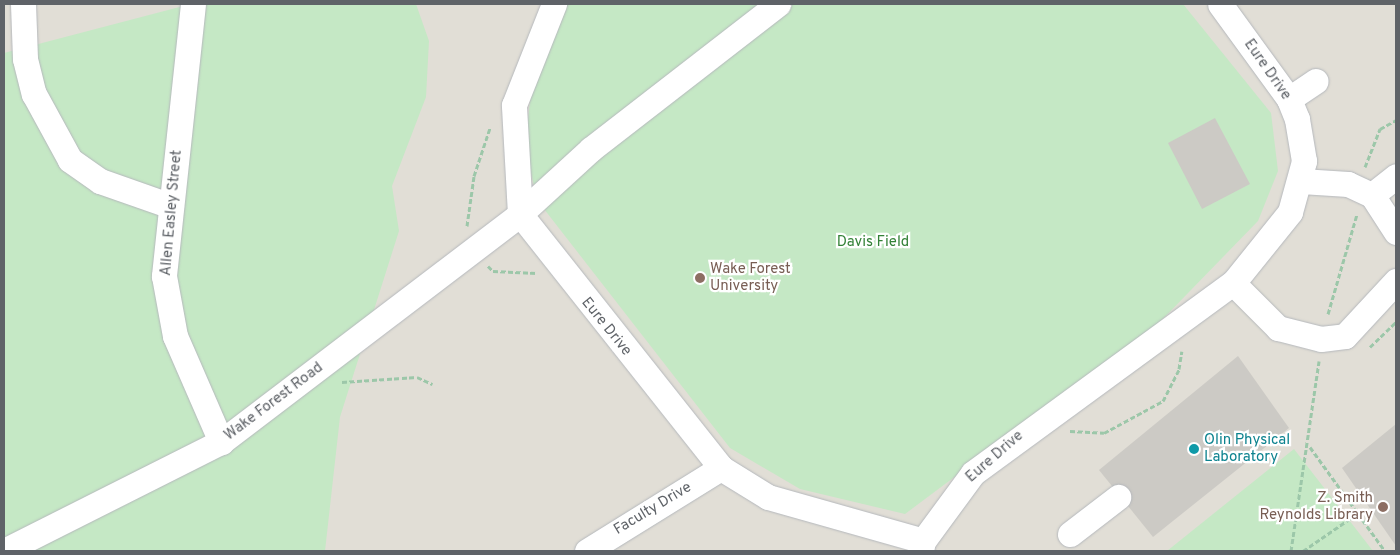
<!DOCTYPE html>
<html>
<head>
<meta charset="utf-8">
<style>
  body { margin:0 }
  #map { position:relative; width:1400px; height:555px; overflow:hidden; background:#f1efe8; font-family:Overpass,sans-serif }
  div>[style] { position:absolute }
  .education>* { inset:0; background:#e1ded6 }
  .green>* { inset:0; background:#c5e8c5 }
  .building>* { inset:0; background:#cccac5 }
  .path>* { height:3px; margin-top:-1.5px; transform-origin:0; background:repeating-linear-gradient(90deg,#9cc7a9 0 5px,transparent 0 7.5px) }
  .roads { filter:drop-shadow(0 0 1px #b5b8bc) drop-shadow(0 0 1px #b5b8bc) }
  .minor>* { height:25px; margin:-12.5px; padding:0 12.5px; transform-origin:12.5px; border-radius:12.5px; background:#fff }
  .dots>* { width:14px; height:14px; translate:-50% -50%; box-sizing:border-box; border:2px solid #fff; border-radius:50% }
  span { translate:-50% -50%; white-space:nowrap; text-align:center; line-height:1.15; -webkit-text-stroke:4.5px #fff; paint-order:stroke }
  .street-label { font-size:15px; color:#5f6368 }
  .park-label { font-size:15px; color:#348238 }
  .education-label { font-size:15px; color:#785e54 }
  .left { translate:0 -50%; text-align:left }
  .right { translate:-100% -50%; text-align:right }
  .culture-label { font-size:15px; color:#0d838f }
  .frame { position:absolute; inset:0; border:5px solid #5f6368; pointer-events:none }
</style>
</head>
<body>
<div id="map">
  <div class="education">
    <div style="clip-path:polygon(4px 4px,1396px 4px,1396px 551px,4px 551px)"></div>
  </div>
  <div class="green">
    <div style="clip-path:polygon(191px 4px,416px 4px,429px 41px,426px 97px,392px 186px,399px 231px,340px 417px,325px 551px,4px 551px,4px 53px)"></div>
    <div style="clip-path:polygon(564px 4px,1183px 4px,1271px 113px,1278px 171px,1258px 221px,1155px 327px,905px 514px,800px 489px,730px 448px,537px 200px,525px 145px,531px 93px)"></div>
    <div style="clip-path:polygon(1294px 449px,1373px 551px,1167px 551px)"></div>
  </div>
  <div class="building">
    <div style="clip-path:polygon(1215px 118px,1250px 184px,1202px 209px,1168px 143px)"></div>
    <div style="clip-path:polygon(1238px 356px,1289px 428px,1153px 537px,1099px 470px)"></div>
    <div style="clip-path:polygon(1396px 424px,1396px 546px,1342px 468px)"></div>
  </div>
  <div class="path">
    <div style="left:1365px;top:167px;width:41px;rotate:-68.5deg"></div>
    <div style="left:1380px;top:129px;width:18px;rotate:-29deg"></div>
    <div style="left:467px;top:226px;width:50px;rotate:-82deg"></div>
    <div style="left:474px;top:176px;width:51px;rotate:-71.6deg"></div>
    <div style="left:488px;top:266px;width:7px;rotate:45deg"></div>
    <div style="left:493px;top:271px;width:44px;rotate:2.6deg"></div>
    <div style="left:1328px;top:314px;width:104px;rotate:-73.8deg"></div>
    <div style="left:1370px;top:347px;width:36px;rotate:-44deg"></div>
    <div style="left:342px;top:382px;width:75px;rotate:-3.8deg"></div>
    <div style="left:417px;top:377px;width:17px;rotate:25deg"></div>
    <div style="left:1070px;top:431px;width:34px;rotate:3deg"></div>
    <div style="left:1104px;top:433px;width:67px;rotate:-28.5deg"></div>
    <div style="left:1163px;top:401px;width:36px;rotate:-63deg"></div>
    <div style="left:1179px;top:369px;width:18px;rotate:-81deg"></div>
    <div style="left:1310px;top:447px;width:128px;rotate:54.2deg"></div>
    <div style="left:1291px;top:551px;width:192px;rotate:-81.6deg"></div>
    <div style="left:1303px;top:551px;width:67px;rotate:-34.6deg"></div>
  </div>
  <div class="roads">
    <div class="minor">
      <div style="left:23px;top:4px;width:55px;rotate:87.9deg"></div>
      <div style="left:25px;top:59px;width:36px;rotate:76deg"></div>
      <div style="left:34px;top:94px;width:75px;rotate:61.4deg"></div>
      <div style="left:70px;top:160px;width:37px;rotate:35deg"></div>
      <div style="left:100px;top:181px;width:75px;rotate:19.4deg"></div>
      <div style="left:193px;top:4px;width:274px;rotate:96.1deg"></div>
      <div style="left:164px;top:276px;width:61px;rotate:79.6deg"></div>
      <div style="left:175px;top:336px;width:116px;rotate:66.5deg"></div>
      <div style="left:1289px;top:99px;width:32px;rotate:-34deg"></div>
      <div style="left:1301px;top:181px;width:47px;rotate:3.7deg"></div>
      <div style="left:1348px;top:184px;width:26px;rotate:25deg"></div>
      <div style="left:1372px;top:195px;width:44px;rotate:57deg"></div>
      <div style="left:1372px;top:195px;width:31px;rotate:-38deg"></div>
      <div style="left:520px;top:214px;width:324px;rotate:51.6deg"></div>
      <div style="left:721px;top:468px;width:55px;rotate:31.7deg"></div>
      <div style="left:768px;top:497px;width:161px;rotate:15.8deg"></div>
      <div style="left:520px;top:214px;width:109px;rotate:-93.2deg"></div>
      <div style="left:514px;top:105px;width:109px;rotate:-68.4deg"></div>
      <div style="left:1233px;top:283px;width:64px;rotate:45deg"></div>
      <div style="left:1278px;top:328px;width:44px;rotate:14.3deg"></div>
      <div style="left:1321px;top:339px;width:24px;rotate:-7deg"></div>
      <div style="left:1345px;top:336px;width:75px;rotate:-47.2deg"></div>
      <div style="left:1070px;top:534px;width:61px;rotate:-37.6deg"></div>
      <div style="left:4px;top:551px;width:243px;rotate:-26.7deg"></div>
      <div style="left:221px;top:442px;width:376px;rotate:-37.3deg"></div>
      <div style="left:520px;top:214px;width:96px;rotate:-42.5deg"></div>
      <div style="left:591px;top:149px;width:237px;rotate:-37.8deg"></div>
      <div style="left:587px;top:551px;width:158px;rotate:-31.8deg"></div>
      <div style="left:921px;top:551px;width:10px;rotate:-79deg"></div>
      <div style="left:923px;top:541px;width:84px;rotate:-53.7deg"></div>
      <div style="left:973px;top:473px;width:322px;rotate:-36.2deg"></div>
      <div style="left:1233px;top:283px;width:91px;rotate:-51.2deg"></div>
      <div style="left:1290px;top:212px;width:53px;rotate:-74.6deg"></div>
      <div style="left:1304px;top:161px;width:43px;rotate:-99.5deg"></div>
      <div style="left:1297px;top:119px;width:22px;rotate:-112deg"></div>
      <div style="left:1289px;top:99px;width:117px;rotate:-126deg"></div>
    </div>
  </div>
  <div class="dots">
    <div style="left:700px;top:278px;background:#8d6e63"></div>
    <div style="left:1194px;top:449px;background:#0f9aa8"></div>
    <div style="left:1383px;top:507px;background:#8d6e63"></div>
  </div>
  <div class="street-label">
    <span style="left:1267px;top:70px;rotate:55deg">Eure Drive</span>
    <span style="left:172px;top:213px;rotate:-85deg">Allen Easley Street</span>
    <span style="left:606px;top:327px;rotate:51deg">Eure Drive</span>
    <span style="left:274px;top:402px;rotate:-37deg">Wake Forest Road</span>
    <span style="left:995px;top:457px;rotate:-41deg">Eure Drive</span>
    <span style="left:653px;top:509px;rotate:-31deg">Faculty Drive</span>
  </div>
  <div class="park-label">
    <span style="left:873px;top:243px">Davis Field</span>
  </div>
  <div class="education-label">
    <span class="left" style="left:710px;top:278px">Wake Forest<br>University</span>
    <span class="right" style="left:1373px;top:507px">Z. Smith<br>Reynolds Library</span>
  </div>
  <div class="culture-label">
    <span class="left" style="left:1204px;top:449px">Olin Physical<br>Laboratory</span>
  </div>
  <div class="frame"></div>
</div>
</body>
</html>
